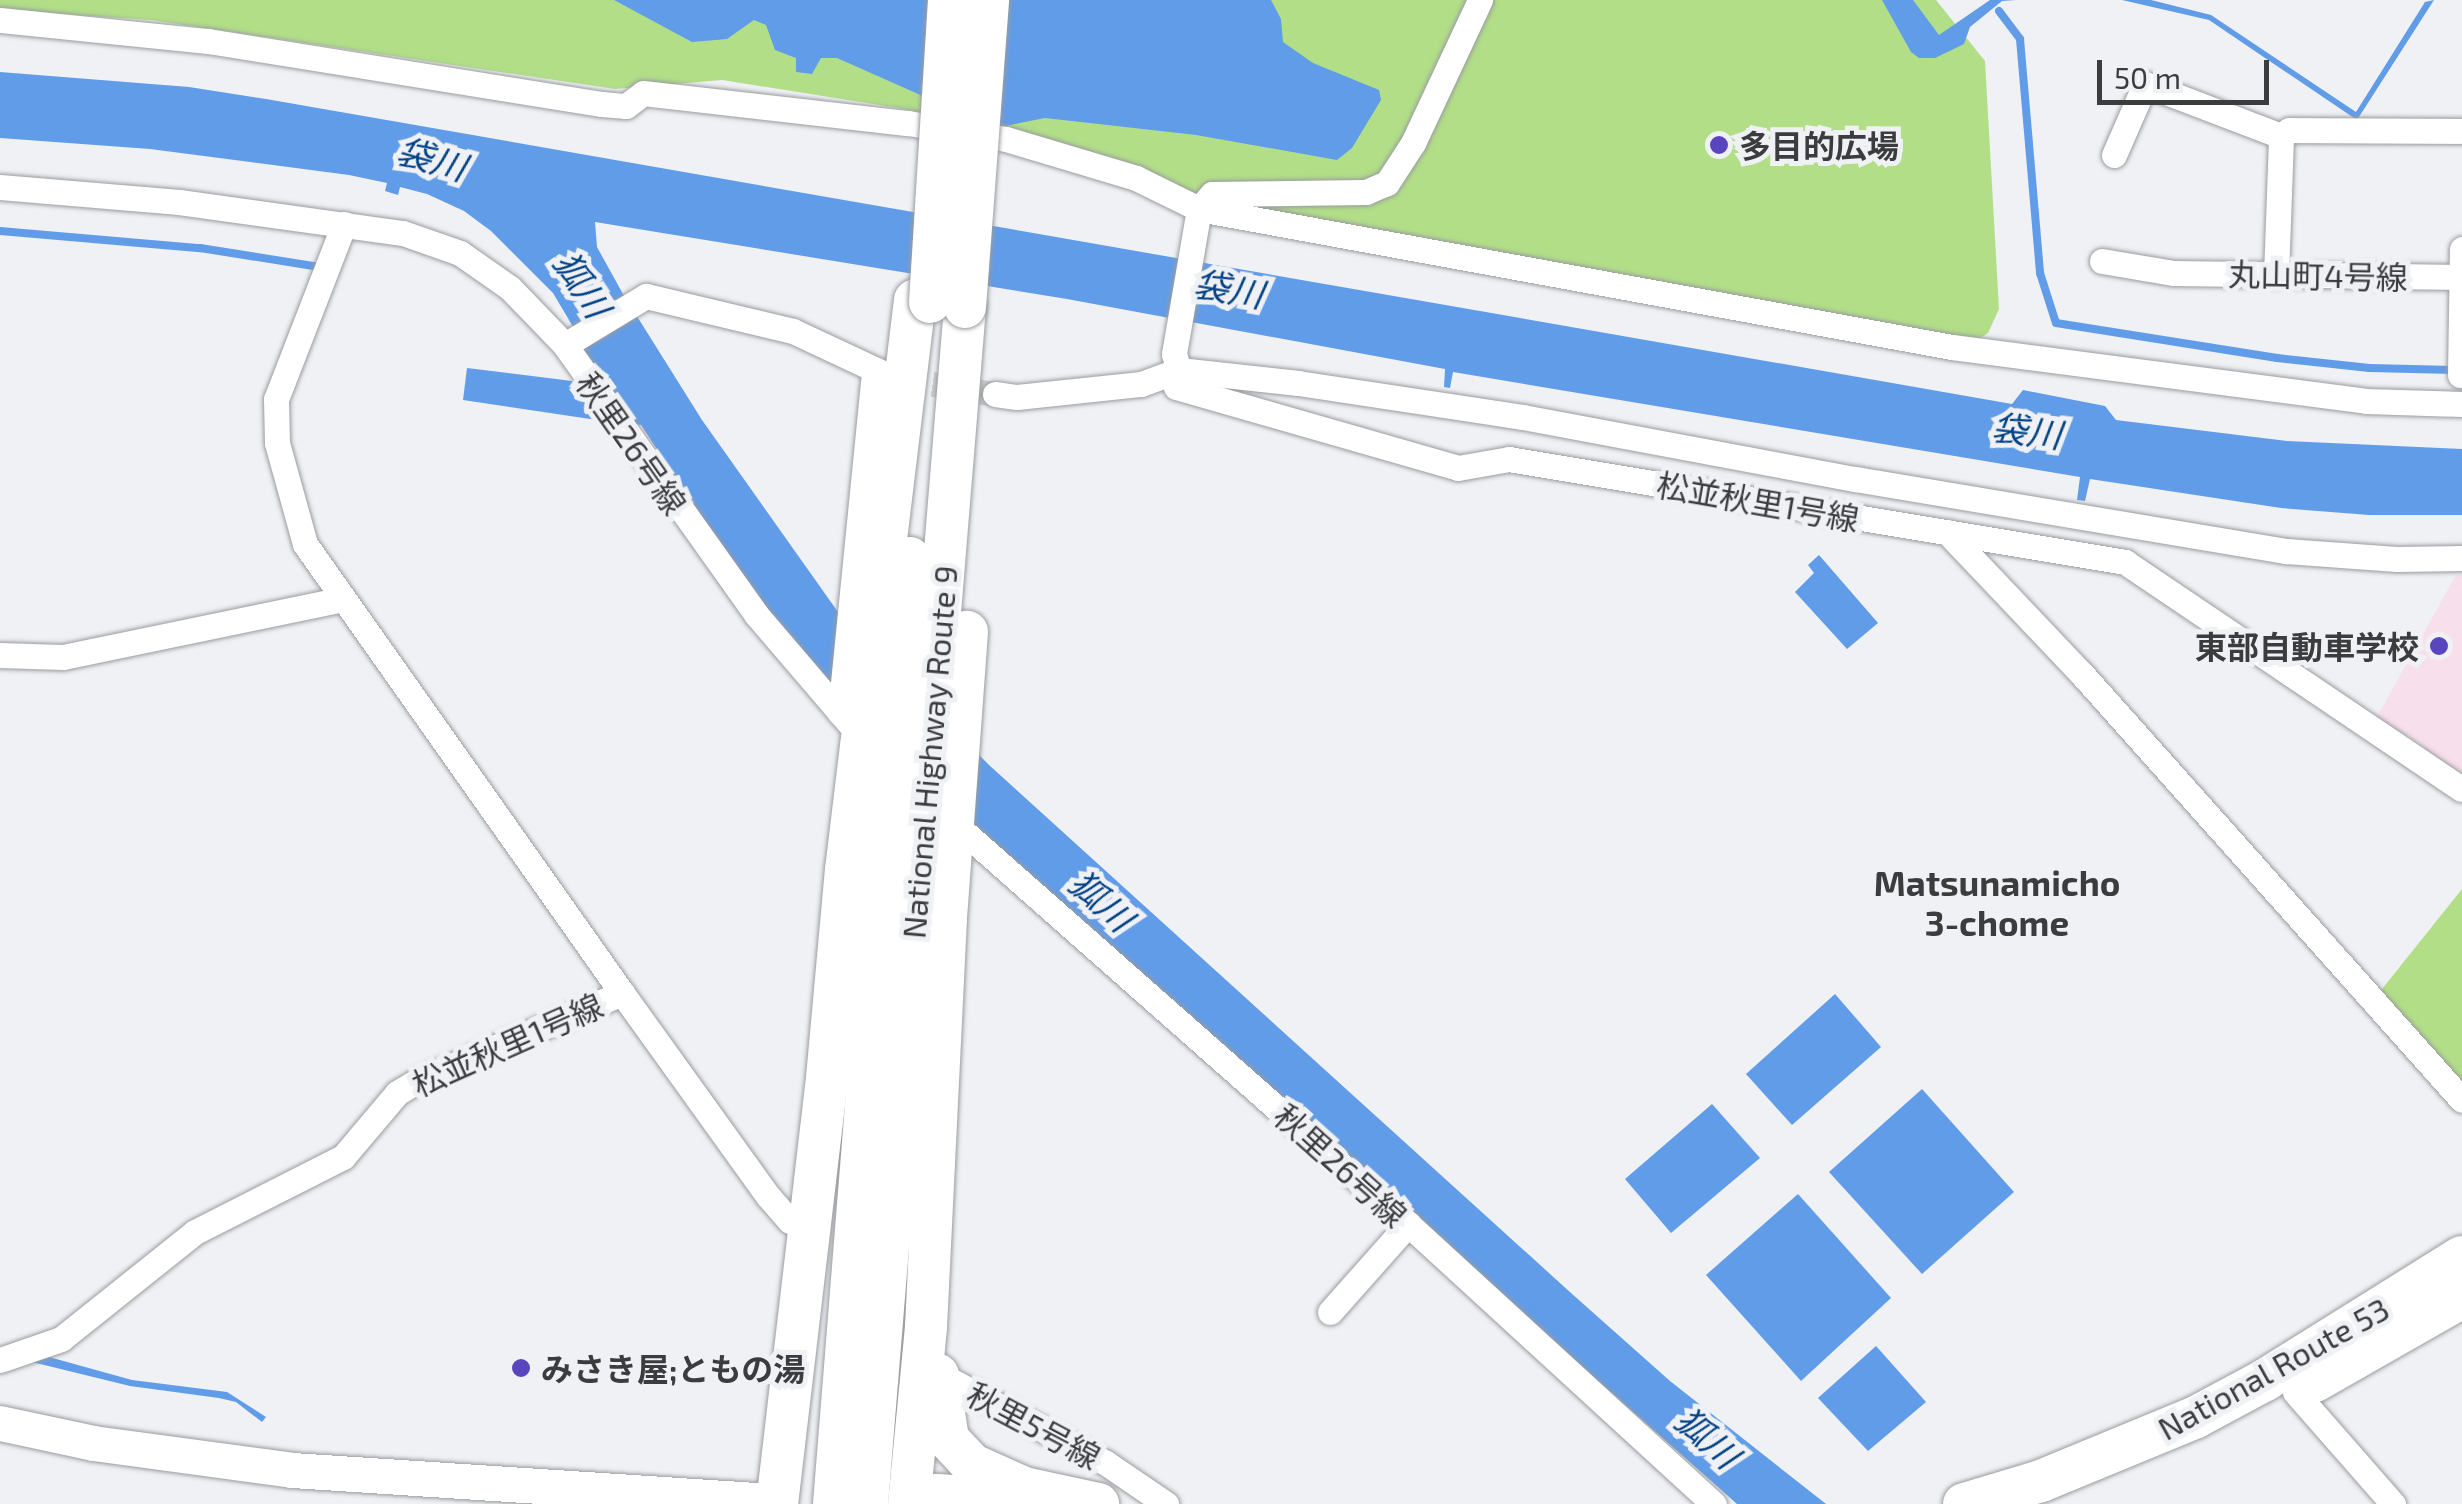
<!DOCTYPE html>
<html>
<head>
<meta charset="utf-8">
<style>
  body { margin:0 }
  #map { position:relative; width:2462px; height:1504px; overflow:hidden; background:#eff1f5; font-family:"Exo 2","Noto Sans JP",sans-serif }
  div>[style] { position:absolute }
  .education>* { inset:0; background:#f7e0ec }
  .green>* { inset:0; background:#b2de88 }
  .water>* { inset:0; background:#619ce8 }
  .stream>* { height:8px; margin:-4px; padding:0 4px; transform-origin:4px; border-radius:4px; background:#619ce8 }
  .minor-tunnel>* { height:25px; margin-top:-12.5px; transform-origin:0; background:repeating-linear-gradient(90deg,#cbcdd0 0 25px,transparent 0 37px) }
  .roads { filter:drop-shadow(0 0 2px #9a9c9f) drop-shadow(0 0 2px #9a9c9f) }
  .minor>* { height:25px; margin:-12.5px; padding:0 12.5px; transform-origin:12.5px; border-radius:12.5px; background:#fff }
  .secondary>* { height:35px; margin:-17.5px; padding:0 17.5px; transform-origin:17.5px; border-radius:17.5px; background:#fff }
  .trunk>* { height:42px; margin:-21px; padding:0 21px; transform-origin:21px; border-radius:21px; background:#fff }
  .bridges { filter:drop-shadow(0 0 2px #9a9c9f) drop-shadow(0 0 2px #9a9c9f) }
  .trunk-bridge>* { height:42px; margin:-21px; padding:0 21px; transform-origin:21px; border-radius:21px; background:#fff }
  .dots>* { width:28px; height:28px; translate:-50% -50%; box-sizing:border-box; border:5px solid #eff1f5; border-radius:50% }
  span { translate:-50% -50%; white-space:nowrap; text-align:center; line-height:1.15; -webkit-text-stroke:10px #eff1f5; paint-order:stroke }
  .poi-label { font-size:32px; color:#3b3c3e; font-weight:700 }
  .left { translate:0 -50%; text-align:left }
  .right { translate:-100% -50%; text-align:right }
  .street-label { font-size:32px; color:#3b3c3e }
  .water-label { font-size:35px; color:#014185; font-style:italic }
  .neighbourhood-label { font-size:35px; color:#3b3c3e; font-weight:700 }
  .scale { position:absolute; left:2097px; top:60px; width:172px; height:45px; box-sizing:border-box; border:5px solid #3b3c3e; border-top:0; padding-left:12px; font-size:30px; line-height:35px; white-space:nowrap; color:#3b3c3e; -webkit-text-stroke:8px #eff1f5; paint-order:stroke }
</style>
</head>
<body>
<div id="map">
  <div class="education">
    <div style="clip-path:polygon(2456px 575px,2462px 575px,2462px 779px,2428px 757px,2424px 746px,2377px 717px)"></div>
  </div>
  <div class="green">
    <div style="clip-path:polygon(0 0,1936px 0,1985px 61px,1999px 309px,1988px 333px,1973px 343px,1219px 207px,1045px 138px,904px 109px,722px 80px,615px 89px,151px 20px,0 10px)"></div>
    <div style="clip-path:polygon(2462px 889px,2462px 1091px,2378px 994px)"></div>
  </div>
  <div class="water">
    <div style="clip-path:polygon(614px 0,1271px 0,1281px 19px,1283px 42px,1313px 63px,1379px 90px,1381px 100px,1352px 148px,1337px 160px,1196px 135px,1045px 118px,995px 128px,837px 58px,821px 58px,812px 74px,796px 72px,796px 58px,775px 50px,766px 25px,754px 20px,727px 39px,692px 42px)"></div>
    <div style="clip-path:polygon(1882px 0,1913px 0,1939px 35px,1990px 0,2016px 0,2002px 1px,1970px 27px,1964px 44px,1935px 58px,1919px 58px,1911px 52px)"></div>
    <div style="clip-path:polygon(2122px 0,2151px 0,2211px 15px,2356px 112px,2425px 2px,2434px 0,2357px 120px,2209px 20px)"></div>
    <div style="clip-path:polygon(0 72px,189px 87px,266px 99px,2012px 404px,2023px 390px,2105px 406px,2116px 420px,2287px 441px,2462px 449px,2462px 515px,2369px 515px,2281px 508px,2090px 479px,2085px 501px,2077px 500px,2080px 477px,1453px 372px,1450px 388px,1444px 387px,1445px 369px,1067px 299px,595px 222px,597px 247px,623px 294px,702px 420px,838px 612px,989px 765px,1571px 1293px,1670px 1381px,1826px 1504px,1737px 1504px,1025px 873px,828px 688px,728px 558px,641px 425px,633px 424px,611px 387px,579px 350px,585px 347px,553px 293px,491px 231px,464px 211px,427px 194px,400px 187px,398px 195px,385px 191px,387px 183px,349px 175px,150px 149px,0 138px)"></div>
    <div style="clip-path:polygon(467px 368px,572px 381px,597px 420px,463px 400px)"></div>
    <div style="clip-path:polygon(1819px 555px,1878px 623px,1847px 649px,1795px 592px,1814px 573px,1808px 565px)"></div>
    <div style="clip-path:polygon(1835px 994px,1881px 1047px,1792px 1125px,1746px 1074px)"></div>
    <div style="clip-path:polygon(1922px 1089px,2014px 1192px,1922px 1274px,1829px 1172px)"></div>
    <div style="clip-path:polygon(1712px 1104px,1760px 1158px,1671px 1233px,1625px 1179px)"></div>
    <div style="clip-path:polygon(1798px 1194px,1891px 1298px,1801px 1381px,1706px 1275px)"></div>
    <div style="clip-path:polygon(1876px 1346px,1926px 1402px,1868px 1451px,1818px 1398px)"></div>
    <div style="clip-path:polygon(31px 1352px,132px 1380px,227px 1392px,266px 1417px,262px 1422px,236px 1402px,219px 1398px,130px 1386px,28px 1361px)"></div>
  </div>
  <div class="stream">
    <div style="left:1999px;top:11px;width:35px;rotate:53deg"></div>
    <div style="left:2020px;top:39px;width:235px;rotate:85.1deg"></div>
    <div style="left:2040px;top:273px;width:52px;rotate:72.3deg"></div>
    <div style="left:2056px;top:323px;width:224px;rotate:9deg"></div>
    <div style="left:2277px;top:358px;width:93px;rotate:6.2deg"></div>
    <div style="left:2369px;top:368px;width:85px;rotate:1.3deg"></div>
    <div style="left:0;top:231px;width:201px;rotate:4.9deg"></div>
    <div style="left:200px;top:248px;width:121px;rotate:9deg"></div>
  </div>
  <div class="minor-tunnel">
    <div style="left:896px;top:378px;width:100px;rotate:9.2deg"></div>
  </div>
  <div class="roads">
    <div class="minor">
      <div style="left:1480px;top:0;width:158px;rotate:115.1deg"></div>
      <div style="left:1413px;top:143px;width:48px;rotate:123deg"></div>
      <div style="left:1387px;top:183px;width:23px;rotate:157deg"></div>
      <div style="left:1366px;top:192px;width:154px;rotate:179.3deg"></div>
      <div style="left:1212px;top:194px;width:20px;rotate:131deg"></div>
      <div style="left:1199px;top:209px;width:147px;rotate:99.8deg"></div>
      <div style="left:1174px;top:354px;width:17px;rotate:73deg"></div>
      <div style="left:1179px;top:370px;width:17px;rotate:100deg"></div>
      <div style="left:1176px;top:387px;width:293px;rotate:16deg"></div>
      <div style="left:1458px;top:468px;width:52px;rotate:-10deg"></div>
      <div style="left:1509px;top:459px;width:625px;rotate:9.49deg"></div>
      <div style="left:2125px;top:562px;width:406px;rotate:34deg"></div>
      <div style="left:0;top:20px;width:209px;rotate:5.8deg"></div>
      <div style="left:208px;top:41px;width:399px;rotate:9.1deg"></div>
      <div style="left:602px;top:104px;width:24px;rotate:5deg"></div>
      <div style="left:626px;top:106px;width:21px;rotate:-37deg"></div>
      <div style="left:643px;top:93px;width:267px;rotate:6.5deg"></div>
      <div style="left:908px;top:123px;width:99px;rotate:9.3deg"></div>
      <div style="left:1006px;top:139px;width:136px;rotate:16.7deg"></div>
      <div style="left:1136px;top:178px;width:70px;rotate:26.2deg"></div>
      <div style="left:1199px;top:209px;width:766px;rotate:10.39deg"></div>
      <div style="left:1952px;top:347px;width:418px;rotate:7.4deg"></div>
      <div style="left:2366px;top:401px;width:96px;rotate:1.8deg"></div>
      <div style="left:2114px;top:155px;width:77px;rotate:-66.4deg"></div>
      <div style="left:2145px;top:84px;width:146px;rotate:20.9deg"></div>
      <div style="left:0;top:187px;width:180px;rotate:4.8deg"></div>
      <div style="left:179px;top:202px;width:226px;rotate:7.9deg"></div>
      <div style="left:403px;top:233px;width:60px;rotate:19.3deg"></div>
      <div style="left:460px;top:253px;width:61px;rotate:35deg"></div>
      <div style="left:510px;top:288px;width:79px;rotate:46deg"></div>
      <div style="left:344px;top:224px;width:188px;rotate:111.2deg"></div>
      <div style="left:276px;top:399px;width:44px;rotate:88.7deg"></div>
      <div style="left:277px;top:443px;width:105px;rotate:74.5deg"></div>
      <div style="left:305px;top:544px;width:550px;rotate:54.78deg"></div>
      <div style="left:2102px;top:261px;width:73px;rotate:9.5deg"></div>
      <div style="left:2174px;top:273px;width:288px;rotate:0.8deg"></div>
      <div style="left:2276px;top:275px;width:139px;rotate:-87.9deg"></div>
      <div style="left:2281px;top:136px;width:10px;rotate:-37deg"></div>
      <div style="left:2289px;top:130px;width:173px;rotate:0.3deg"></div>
      <div style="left:2460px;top:375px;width:126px;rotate:-89.1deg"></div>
      <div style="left:995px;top:394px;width:22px;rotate:8deg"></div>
      <div style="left:1017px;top:397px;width:125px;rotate:-6deg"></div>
      <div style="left:1141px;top:384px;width:40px;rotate:-20.2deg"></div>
      <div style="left:1179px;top:370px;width:120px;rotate:6.2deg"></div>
      <div style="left:1298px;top:383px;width:228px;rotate:8.6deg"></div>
      <div style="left:1523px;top:417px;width:338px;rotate:10.6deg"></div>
      <div style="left:1855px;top:479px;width:437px;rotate:9.5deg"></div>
      <div style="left:2286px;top:551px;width:111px;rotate:4.1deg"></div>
      <div style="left:2397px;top:559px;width:65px;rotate:-0.9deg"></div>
      <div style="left:1947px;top:532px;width:195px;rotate:46.5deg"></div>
      <div style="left:2081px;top:673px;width:572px;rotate:48.26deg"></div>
      <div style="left:0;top:655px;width:63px;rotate:1.8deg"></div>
      <div style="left:63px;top:657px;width:285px;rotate:-11.7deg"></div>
      <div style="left:840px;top:713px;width:344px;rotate:-84.3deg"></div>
      <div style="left:849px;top:723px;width:143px;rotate:-130.5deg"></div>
      <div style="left:756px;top:614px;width:330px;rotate:-125.4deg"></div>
      <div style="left:565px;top:345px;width:95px;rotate:-31.2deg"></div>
      <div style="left:646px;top:296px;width:151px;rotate:13.4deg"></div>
      <div style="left:793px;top:331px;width:108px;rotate:25.1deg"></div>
      <div style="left:964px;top:832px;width:592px;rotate:41.44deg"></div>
      <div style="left:1408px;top:1224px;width:415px;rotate:42.5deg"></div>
      <div style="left:1330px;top:1312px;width:118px;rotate:-48.4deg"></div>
      <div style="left:0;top:1360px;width:65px;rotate:-19deg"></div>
      <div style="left:61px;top:1339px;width:171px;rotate:-38.6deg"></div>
      <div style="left:195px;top:1232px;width:166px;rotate:-26.9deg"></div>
      <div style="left:343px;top:1157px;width:84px;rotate:-49.8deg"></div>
      <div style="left:397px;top:1093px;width:26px;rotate:-31deg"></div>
      <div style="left:419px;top:1080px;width:221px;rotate:-23.2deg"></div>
      <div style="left:622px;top:993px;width:250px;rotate:54.3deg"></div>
      <div style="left:768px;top:1196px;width:33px;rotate:49deg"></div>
      <div style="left:790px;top:1221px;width:18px;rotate:13deg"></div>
      <div style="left:952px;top:1381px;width:174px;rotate:28deg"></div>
      <div style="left:1106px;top:1463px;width:73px;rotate:34.3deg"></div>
      <div style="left:2295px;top:1392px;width:149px;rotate:48.8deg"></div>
    </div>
    <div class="secondary">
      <div style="left:0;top:1423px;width:95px;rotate:12.1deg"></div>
      <div style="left:93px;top:1443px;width:201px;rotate:7.7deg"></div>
      <div style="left:292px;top:1470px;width:486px;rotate:3.7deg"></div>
    </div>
    <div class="trunk">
      <div style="left:938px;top:1375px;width:65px;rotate:81.1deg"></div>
      <div style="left:948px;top:1439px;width:34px;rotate:47deg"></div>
      <div style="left:971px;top:1464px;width:58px;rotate:24.4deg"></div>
      <div style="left:1024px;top:1488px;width:76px;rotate:12.2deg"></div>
      <div style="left:2315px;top:1381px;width:169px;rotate:-29.7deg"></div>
      <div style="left:777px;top:1504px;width:418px;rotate:-83.3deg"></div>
      <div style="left:826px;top:1089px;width:220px;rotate:-84.8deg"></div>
      <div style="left:846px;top:870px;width:574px;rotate:-83.1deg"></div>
      <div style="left:834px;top:1504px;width:949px;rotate:-85.41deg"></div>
      <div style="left:867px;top:1504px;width:1201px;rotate:-85.32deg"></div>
      <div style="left:909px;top:1504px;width:178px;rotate:-84.5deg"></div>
      <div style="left:926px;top:1327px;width:409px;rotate:-87.2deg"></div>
      <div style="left:946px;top:918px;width:287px;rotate:-85.8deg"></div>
      <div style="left:919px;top:1504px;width:20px;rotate:-27deg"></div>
      <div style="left:937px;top:1495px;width:85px;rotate:3.4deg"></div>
      <div style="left:1964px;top:1504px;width:80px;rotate:-16.6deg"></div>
      <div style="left:2041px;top:1481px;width:168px;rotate:-22.4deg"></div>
      <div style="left:2196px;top:1417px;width:78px;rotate:-28.2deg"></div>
      <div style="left:2265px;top:1380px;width:232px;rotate:-32deg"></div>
    </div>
  </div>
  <div class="bridges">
    <div class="trunk-bridge">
      <div style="left:930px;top:302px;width:303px;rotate:-86.4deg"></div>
      <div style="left:965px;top:307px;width:308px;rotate:-85.7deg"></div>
    </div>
  </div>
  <div class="dots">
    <div style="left:1719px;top:145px;background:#5945bd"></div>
    <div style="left:2439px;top:646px;background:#5945bd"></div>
    <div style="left:521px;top:1368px;background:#5945bd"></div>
  </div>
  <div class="poi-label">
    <span class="left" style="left:1739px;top:145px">多目的広場</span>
    <span class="right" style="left:2419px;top:646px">東部自動車学校</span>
    <span class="left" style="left:541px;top:1368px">みさき屋;ともの湯</span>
  </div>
  <div class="street-label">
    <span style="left:2318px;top:275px;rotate:1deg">丸山町4号線</span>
    <span style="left:632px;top:443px;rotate:55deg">秋里26号線</span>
    <span style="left:1758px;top:501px;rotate:10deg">松並秋里1号線</span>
    <span style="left:929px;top:752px;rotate:-85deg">National Highway Route 9</span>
    <span style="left:507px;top:1044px;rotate:-24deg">松並秋里1号線</span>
    <span style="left:1341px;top:1165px;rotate:42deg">秋里26号線</span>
    <span style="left:2273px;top:1368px;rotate:-29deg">National Route 53</span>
    <span style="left:1034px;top:1425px;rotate:28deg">秋里5号線</span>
  </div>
  <div class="water-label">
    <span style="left:432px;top:158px;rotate:16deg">袋川</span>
    <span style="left:583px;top:284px;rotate:57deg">狐川</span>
    <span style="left:1229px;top:288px;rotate:10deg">袋川</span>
    <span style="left:2027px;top:430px;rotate:7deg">袋川</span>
    <span style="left:1102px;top:900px;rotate:42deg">狐川</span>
    <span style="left:1708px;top:1437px;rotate:42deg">狐川</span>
  </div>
  <div class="neighbourhood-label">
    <span style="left:1997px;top:902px">Matsunamicho<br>3-chome</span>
  </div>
  <div class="scale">50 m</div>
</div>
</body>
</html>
